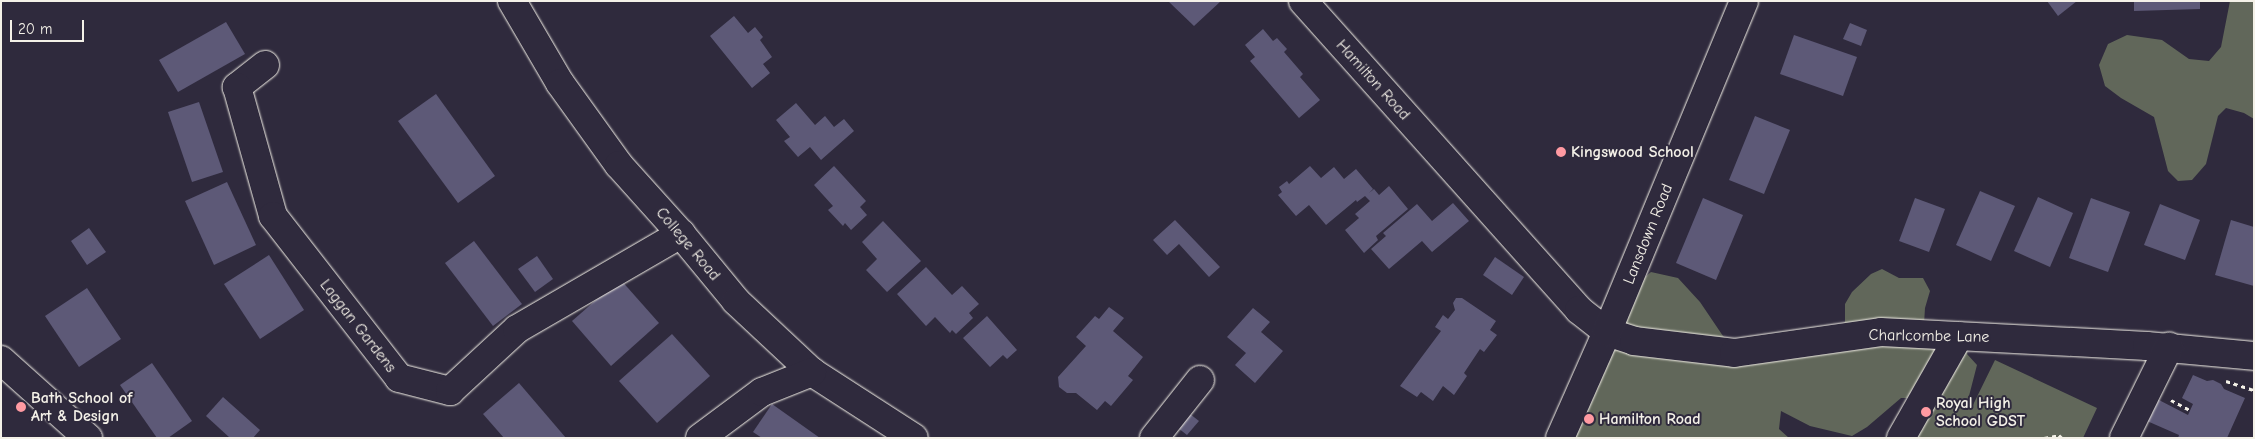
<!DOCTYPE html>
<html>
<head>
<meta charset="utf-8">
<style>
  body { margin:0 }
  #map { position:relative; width:2255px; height:439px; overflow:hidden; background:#2f2a3d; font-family:"Comic Neue",sans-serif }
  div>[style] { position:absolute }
  .green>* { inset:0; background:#61675a }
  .building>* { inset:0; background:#5d5977 }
  .path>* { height:3px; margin-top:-1.5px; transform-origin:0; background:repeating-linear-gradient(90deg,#f4f1e8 0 4px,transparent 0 8px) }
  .roads { filter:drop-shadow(0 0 1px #f4f1e8) drop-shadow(0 0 1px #f4f1e8) }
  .minor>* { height:28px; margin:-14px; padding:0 14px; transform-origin:14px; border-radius:14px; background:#2f2a3d }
  .dots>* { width:14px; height:14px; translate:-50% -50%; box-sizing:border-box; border:2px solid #2f2a3d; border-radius:50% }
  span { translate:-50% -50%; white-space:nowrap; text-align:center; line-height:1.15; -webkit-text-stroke:4px #2f2a3d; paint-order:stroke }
  .street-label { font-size:16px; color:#f4f1e8 }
  .poi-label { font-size:16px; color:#f4f1e8; font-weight:700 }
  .left { translate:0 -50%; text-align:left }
  .frame { position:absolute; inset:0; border:2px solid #f4f1e8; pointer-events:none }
  .scale { position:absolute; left:10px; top:20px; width:74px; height:22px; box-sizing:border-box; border:2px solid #f4f1e8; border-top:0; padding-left:6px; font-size:15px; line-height:18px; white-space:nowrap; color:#f4f1e8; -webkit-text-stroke:4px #2f2a3d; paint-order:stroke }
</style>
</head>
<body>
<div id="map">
  <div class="green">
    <div style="clip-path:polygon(2230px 1px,2254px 1px,2254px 119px,2244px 113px,2226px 108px,2218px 116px,2206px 164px,2192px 180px,2178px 181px,2168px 171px,2154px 117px,2121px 98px,2105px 86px,2099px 65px,2108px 44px,2127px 35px,2162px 40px,2189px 59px,2209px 61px,2221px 47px)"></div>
    <div style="clip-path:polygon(1882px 269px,1899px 278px,1923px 278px,1930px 291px,1925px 308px,1924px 324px,1966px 339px,1967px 354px,1977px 365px,1969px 396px,1971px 409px,1995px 360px,2097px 408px,2083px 438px,1903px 438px,1921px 398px,1901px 398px,1867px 427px,1852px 436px,1810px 426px,1781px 411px,1779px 429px,1789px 438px,1573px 438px,1638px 283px,1651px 272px,1678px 278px,1700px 302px,1723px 336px,1755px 361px,1817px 338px,1845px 322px,1845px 304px,1852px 292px,1871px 274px)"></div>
  </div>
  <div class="building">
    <div style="clip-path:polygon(1168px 1px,1221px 1px,1194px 26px)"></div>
    <div style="clip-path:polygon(2047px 1px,2077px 1px,2058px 16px)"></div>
    <div style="clip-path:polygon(2134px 1px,2200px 1px,2200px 9px,2134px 11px)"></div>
    <div style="clip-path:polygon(734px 16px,748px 33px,755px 27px,763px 37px,760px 40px,772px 57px,763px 64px,770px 73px,752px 88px,710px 36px)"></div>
    <div style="clip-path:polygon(226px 22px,245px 54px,178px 92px,159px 60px)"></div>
    <div style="clip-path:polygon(1850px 23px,1867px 30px,1861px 46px,1843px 39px)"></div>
    <div style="clip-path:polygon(1263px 29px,1273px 41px,1277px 38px,1287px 49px,1284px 52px,1303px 74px,1300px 77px,1320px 100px,1299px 118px,1250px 61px,1255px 57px,1245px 45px)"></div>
    <div style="clip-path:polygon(1794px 35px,1857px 57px,1843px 96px,1780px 74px)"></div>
    <div style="clip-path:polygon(436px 94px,495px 176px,458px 203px,398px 121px)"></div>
    <div style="clip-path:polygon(199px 102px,223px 172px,192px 182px,168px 112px)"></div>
    <div style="clip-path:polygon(796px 103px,815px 125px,825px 116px,834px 127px,844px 119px,854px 131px,821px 160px,810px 147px,798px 157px,784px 141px,790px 137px,776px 120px)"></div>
    <div style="clip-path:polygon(1755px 116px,1790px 130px,1764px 194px,1729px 180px)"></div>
    <div style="clip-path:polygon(834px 166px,866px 201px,860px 207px,867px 215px,851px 230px,845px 223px,843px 226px,828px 210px,833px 206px,814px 185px)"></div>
    <div style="clip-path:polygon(1310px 166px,1321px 178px,1334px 167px,1344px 179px,1356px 169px,1373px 189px,1369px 193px,1374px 189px,1379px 195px,1389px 186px,1408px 209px,1376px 236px,1378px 240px,1364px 253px,1345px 230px,1359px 218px,1355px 214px,1370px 201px,1365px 196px,1357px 202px,1356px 200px,1326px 225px,1309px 205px,1296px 216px,1278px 195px,1282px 192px,1279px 187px,1287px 181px,1289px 184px)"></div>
    <div style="clip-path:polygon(227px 182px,256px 245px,214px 265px,185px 201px)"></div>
    <div style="clip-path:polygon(1980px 191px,2015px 206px,1991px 261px,1956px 245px)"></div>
    <div style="clip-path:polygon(2038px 197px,2073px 213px,2050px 267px,2014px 251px)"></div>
    <div style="clip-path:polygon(1703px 198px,1743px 215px,1716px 280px,1676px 263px)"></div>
    <div style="clip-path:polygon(1915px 198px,1945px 209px,1929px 252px,1899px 241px)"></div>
    <div style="clip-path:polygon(2091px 198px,2130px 212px,2108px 272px,2069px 258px)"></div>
    <div style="clip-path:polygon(1453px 203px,1469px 221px,1432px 252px,1422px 241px,1389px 269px,1371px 249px,1386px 236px,1383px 233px,1417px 204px,1432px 221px)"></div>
    <div style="clip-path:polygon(2160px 204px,2200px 220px,2185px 260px,2144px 245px)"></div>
    <div style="clip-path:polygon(1175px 220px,1220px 267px,1209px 277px,1179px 244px,1167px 255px,1153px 240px)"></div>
    <div style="clip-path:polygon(2231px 220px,2254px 227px,2254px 286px,2215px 275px)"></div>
    <div style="clip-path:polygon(883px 221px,921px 261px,887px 292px,866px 270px,877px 259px,862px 242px)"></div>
    <div style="clip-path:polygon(89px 228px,106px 252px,87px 265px,71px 241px)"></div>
    <div style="clip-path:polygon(474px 241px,522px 304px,493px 326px,445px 263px)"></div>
    <div style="clip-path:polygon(269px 255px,304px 310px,260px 339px,224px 284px)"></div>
    <div style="clip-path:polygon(537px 256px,553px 279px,535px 292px,518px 269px)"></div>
    <div style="clip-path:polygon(1495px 257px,1524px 277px,1512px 295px,1483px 275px)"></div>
    <div style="clip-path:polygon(926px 267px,952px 295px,962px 286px,979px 304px,969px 313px,973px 318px,956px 334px,952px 330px,950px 333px,935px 317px,926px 326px,897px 294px)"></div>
    <div style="clip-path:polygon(620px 279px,659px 323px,611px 366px,572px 321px)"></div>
    <div style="clip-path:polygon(87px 288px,121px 339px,79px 367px,45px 316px)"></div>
    <div style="clip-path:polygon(1456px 298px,1462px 298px,1496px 321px,1490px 330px,1497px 335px,1484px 352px,1480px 349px,1464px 373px,1467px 376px,1454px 395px,1443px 386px,1433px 401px,1421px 392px,1417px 397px,1400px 386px,1441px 331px,1435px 327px,1443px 315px,1448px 319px,1455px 310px,1453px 303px)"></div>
    <div style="clip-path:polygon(1109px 307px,1124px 318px,1113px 331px,1143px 357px,1128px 376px,1133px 380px,1111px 406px,1105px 401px,1097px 410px,1076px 393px,1067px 393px,1059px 387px,1058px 377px,1086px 346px,1076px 337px,1095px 316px,1099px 319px)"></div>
    <div style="clip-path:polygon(1253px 308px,1270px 322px,1261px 332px,1283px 351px,1255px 383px,1235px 365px,1246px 353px,1227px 337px)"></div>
    <div style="clip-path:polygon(987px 316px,1017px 350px,1007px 359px,1003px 355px,990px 367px,963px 338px)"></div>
    <div style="clip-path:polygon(672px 334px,710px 376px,657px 423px,619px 381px)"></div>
    <div style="clip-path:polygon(152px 363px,192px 421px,168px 438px,157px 438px,120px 385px)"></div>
    <div style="clip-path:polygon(2193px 375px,2207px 381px,2213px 380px,2221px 384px,2224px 389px,2245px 398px,2227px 438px,2178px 438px,2179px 435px,2147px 421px,2157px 399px,2188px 415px,2193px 404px,2182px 398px)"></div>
    <div style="clip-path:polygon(519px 383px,566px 438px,504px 438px,483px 414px)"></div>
    <div style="clip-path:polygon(223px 397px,260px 430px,253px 438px,230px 438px,206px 416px)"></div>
    <div style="clip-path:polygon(772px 404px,820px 438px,762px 438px,753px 432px)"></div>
    <div style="clip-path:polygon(1181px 407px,1199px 421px,1187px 435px,1169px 421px)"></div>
  </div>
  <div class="path">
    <div style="left:2226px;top:381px;width:29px;rotate:18deg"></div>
    <div style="left:2171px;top:400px;width:21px;rotate:28deg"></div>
    <div style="left:2044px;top:438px;width:15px;rotate:-11deg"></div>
    <div style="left:2059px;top:435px;width:4px;rotate:45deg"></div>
  </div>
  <div class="roads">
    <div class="minor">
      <div style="left:512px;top:1px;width:95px;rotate:59.7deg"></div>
      <div style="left:560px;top:83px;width:101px;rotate:54.3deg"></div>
      <div style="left:619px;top:165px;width:93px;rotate:48.1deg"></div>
      <div style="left:681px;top:234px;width:87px;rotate:50.6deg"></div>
      <div style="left:736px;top:301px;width:104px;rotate:43.1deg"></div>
      <div style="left:812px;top:372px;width:121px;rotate:32.9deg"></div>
      <div style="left:1303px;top:1px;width:414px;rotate:48.2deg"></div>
      <div style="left:1579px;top:310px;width:36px;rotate:38deg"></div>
      <div style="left:1607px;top:332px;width:28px;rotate:18deg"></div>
      <div style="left:1634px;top:341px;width:101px;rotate:6.8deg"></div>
      <div style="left:1734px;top:353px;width:148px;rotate:-8.1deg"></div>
      <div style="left:1881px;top:332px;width:266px;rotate:3deg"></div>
      <div style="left:2147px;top:346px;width:107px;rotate:5.3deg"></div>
      <div style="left:265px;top:65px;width:36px;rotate:142deg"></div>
      <div style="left:237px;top:87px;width:134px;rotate:74.4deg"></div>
      <div style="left:273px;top:216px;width:205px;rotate:52.1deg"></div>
      <div style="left:399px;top:378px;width:53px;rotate:14.3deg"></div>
      <div style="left:450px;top:391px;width:91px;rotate:-42.8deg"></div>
      <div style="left:517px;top:329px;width:190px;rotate:-30.1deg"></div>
      <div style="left:1px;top:360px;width:117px;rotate:41.9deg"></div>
      <div style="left:700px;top:438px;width:77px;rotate:-36.6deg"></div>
      <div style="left:762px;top:392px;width:54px;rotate:-21.8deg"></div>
      <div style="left:1154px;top:438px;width:74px;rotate:-51.6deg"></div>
      <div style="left:1560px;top:438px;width:116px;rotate:-66.1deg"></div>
      <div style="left:1607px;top:332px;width:358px;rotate:-67.5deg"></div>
      <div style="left:1901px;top:438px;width:117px;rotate:-60.4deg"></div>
      <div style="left:2124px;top:438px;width:102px;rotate:-63.7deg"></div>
    </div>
  </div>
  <div class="dots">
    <div style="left:1561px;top:152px;background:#ff9aa2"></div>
    <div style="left:21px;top:407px;background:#ff9aa2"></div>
    <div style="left:1926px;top:412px;background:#ff9aa2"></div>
    <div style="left:1589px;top:419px;background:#ff9aa2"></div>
  </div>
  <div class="street-label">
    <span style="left:1373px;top:80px;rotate:48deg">Hamilton Road</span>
    <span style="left:1648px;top:234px;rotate:-68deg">Lansdown Road</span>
    <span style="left:688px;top:244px;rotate:50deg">College Road</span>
    <span style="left:358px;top:326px;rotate:52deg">Laggan Gardens</span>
    <span style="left:1929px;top:336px;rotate:1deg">Charlcombe Lane</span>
  </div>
  <div class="poi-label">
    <span class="left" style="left:1571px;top:152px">Kingswood School</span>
    <span class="left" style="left:31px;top:407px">Bath School of<br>Art &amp; Design</span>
    <span class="left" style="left:1936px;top:412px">Royal High<br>School GDST</span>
    <span class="left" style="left:1599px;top:419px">Hamilton Road</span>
  </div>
  <div class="frame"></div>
  <div class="scale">20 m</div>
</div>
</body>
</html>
